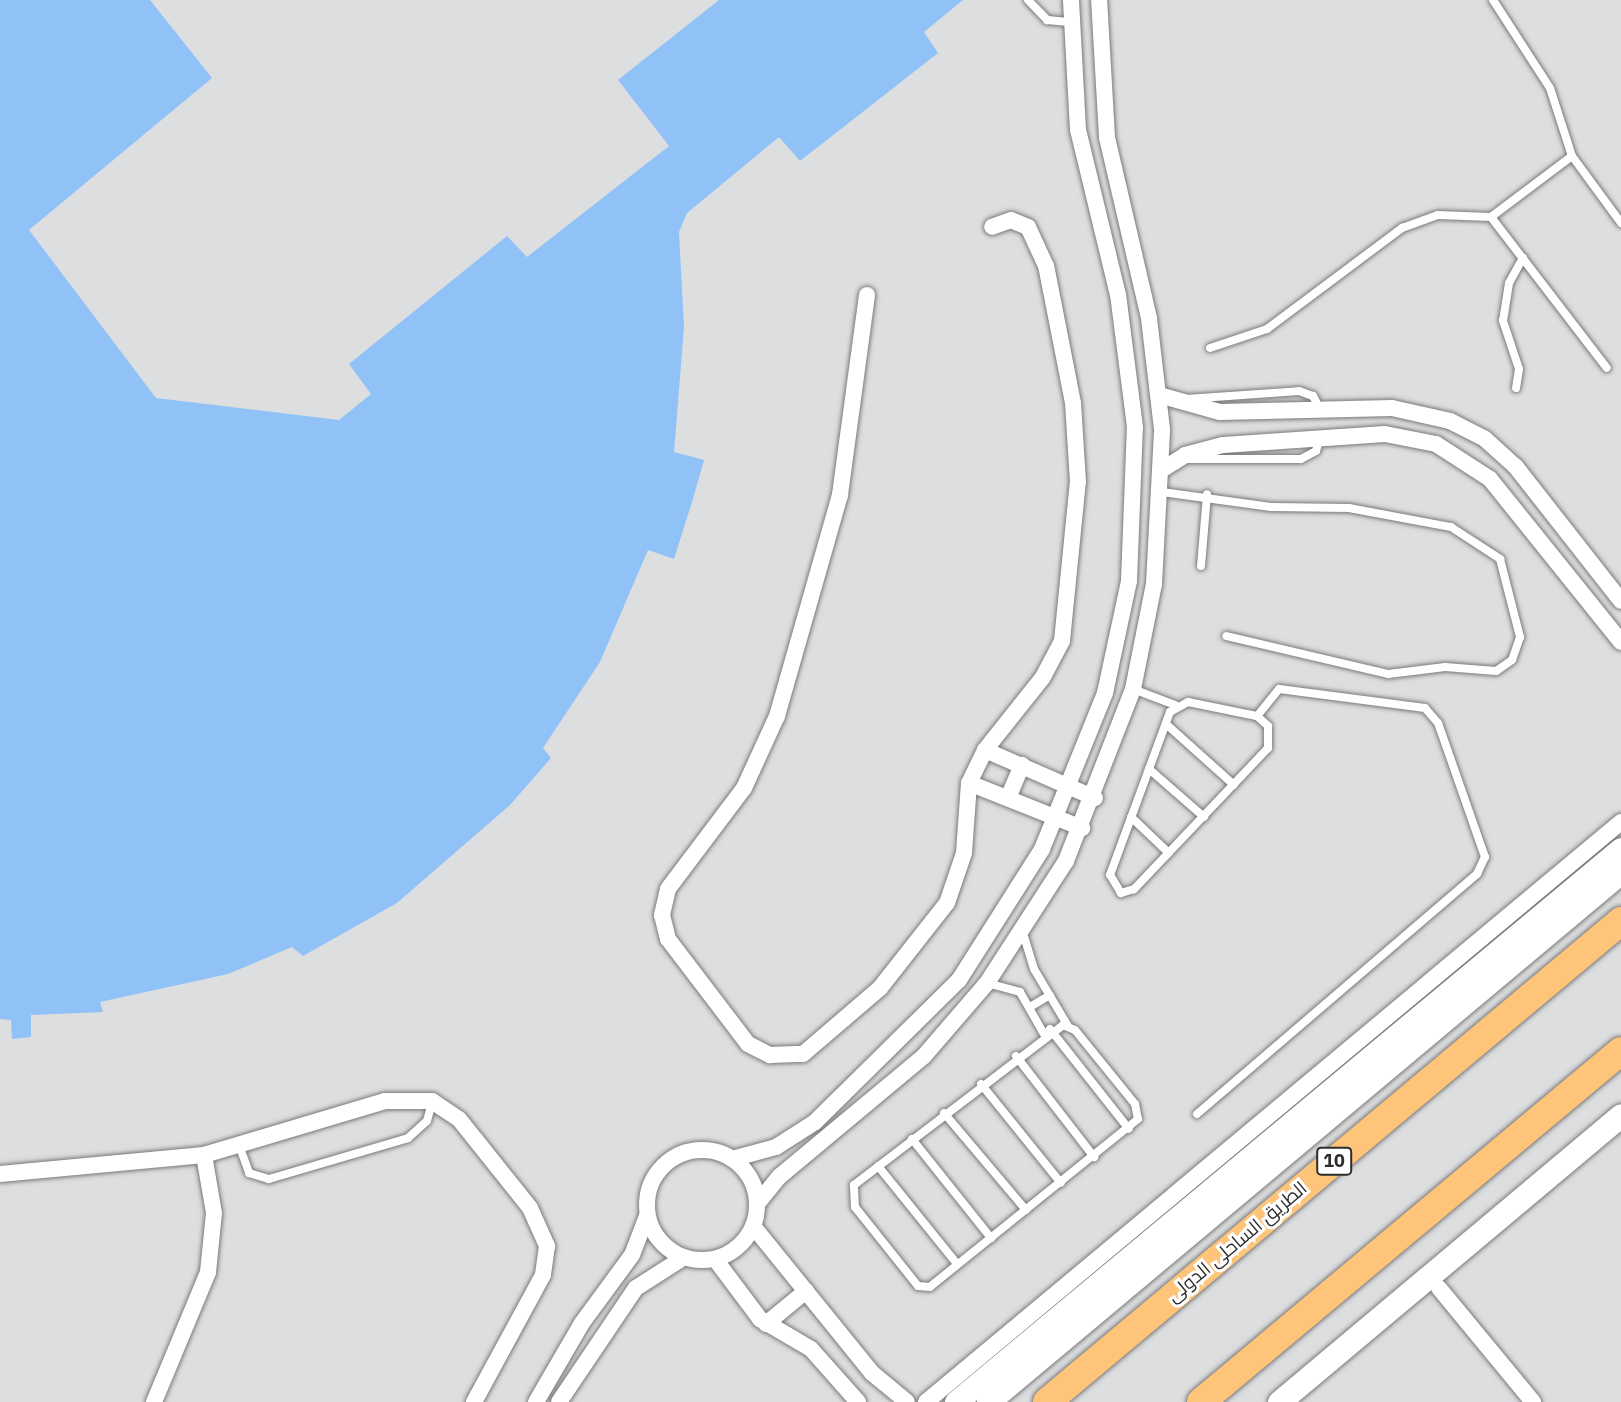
<!DOCTYPE html>
<html>
<head>
<meta charset="utf-8">
<style>
  body { margin:0 }
  #map { position:relative; width:1621px; height:1402px; overflow:hidden; background:#dddedf; font-family:"IBM Plex Sans",Cairo,sans-serif }
  div>[style] { position:absolute }
  .water>* { inset:0; background:#90c2f7 }
  .roads { filter:drop-shadow(0 0 2px #7a7a7b) drop-shadow(0 0 2px #7a7a7b) }
  .service>* { height:8px; margin:-4px; padding:0 4px; transform-origin:4px; border-radius:4px; background:#fff }
  .minor>* { height:16px; margin:-8px; padding:0 8px; transform-origin:8px; border-radius:8px; background:#fff }
  .minor>.ring { margin:-8px; padding:0; box-sizing:content-box; background:none; border:16px solid #fff; border-radius:50% }
  .secondary>* { height:23px; margin:-11.5px; padding:0 11.5px; transform-origin:11.5px; border-radius:11.5px; background:#fff }
  .trunk>* { height:28px; margin:-14px; padding:0 14px; transform-origin:14px; border-radius:14px; background:#fec47a }
  span { translate:-50% -50%; white-space:nowrap; text-align:center; line-height:1.15; -webkit-text-stroke:6px #fff; paint-order:stroke }
  .shield-label span { padding:2px 5px; background:#fff; border:2px solid; border-radius:5px; -webkit-text-stroke-width:0 }
  .shield-label { font-size:18px; color:#2d2d2e; font-weight:700 }
  .street-label { font-size:19px; color:#2d2d2e }
</style>
</head>
<body>
<div id="map">
  <div class="water">
    <div style="clip-path:polygon(0 0,150px 0,212px 78px,29px 230px,156px 398px,339px 420px,371px 394px,349px 364px,507px 236px,527px 257px,669px 146px,618px 80px,719px 0,963px 0,924px 32px,938px 53px,800px 161px,779px 137px,687px 213px,679px 232px,684px 327px,674px 452px,704px 460px,692px 502px,674px 559px,648px 550px,600px 662px,543px 748px,551px 758px,510px 805px,397px 903px,303px 956px,292px 947px,228px 974px,100px 1002px,103px 1012px,31px 1015px,31px 1037px,12px 1039px,11px 1020px,0 1019px)"></div>
  </div>
  <div class="roads">
    <div class="service">
      <div style="left:1028px;top:0;width:28px;rotate:46deg"></div>
      <div style="left:1047px;top:20px;width:25px;rotate:5deg"></div>
      <div style="left:1493px;top:0;width:105px;rotate:57.1deg"></div>
      <div style="left:1550px;top:88px;width:71px;rotate:72.1deg"></div>
      <div style="left:1572px;top:156px;width:83px;rotate:53.8deg"></div>
      <div style="left:1491px;top:217px;width:190px;rotate:52.5deg"></div>
      <div style="left:1210px;top:348px;width:60px;rotate:-18.4deg"></div>
      <div style="left:1267px;top:329px;width:169px;rotate:-36.8deg"></div>
      <div style="left:1402px;top:228px;width:38px;rotate:-20deg"></div>
      <div style="left:1438px;top:215px;width:53px;rotate:2.2deg"></div>
      <div style="left:1491px;top:217px;width:101px;rotate:-37deg"></div>
      <div style="left:1516px;top:388px;width:19px;rotate:-81deg"></div>
      <div style="left:1519px;top:369px;width:51px;rotate:-108.4deg"></div>
      <div style="left:1503px;top:321px;width:38px;rotate:-81deg"></div>
      <div style="left:1509px;top:283px;width:29px;rotate:-61deg"></div>
      <div style="left:1186px;top:399px;width:113px;rotate:-4deg"></div>
      <div style="left:1299px;top:391px;width:15px;rotate:20deg"></div>
      <div style="left:1313px;top:396px;width:15px;rotate:62deg"></div>
      <div style="left:1185px;top:459px;width:116px"></div>
      <div style="left:1301px;top:459px;width:17px;rotate:-28deg"></div>
      <div style="left:1316px;top:451px;width:14px;rotate:-73deg"></div>
      <div style="left:1162px;top:492px;width:110px;rotate:7.8deg"></div>
      <div style="left:1271px;top:507px;width:78px;rotate:0.7deg"></div>
      <div style="left:1349px;top:508px;width:104px;rotate:10.6deg"></div>
      <div style="left:1451px;top:527px;width:59px;rotate:33.1deg"></div>
      <div style="left:1500px;top:559px;width:81px;rotate:75.6deg"></div>
      <div style="left:1520px;top:637px;width:24px;rotate:109deg"></div>
      <div style="left:1512px;top:660px;width:19px;rotate:145deg"></div>
      <div style="left:1496px;top:671px;width:51px;rotate:-175.5deg"></div>
      <div style="left:1445px;top:667px;width:57px;rotate:173deg"></div>
      <div style="left:1388px;top:674px;width:166px;rotate:-166.8deg"></div>
      <div style="left:1201px;top:566px;width:72px;rotate:-85.2deg"></div>
      <div style="left:1133px;top:689px;width:45px;rotate:20.9deg"></div>
      <div style="left:1188px;top:702px;width:70px;rotate:11.5deg"></div>
      <div style="left:1257px;top:716px;width:15px;rotate:42deg"></div>
      <div style="left:1268px;top:726px;width:22px;rotate:90deg"></div>
      <div style="left:1268px;top:748px;width:195px;rotate:133.5deg"></div>
      <div style="left:1134px;top:889px;width:14px;rotate:163deg"></div>
      <div style="left:1121px;top:893px;width:21px;rotate:-121deg"></div>
      <div style="left:1110px;top:875px;width:174px;rotate:-69.8deg"></div>
      <div style="left:1170px;top:712px;width:21px;rotate:-29deg"></div>
      <div style="left:1166px;top:724px;width:91px;rotate:41.9deg"></div>
      <div style="left:1149px;top:769px;width:73px;rotate:41.1deg"></div>
      <div style="left:1131px;top:817px;width:52px;rotate:43.5deg"></div>
      <div style="left:1023px;top:933px;width:38px;rotate:73deg"></div>
      <div style="left:1034px;top:969px;width:66px;rotate:59.2deg"></div>
      <div style="left:987px;top:983px;width:34px;rotate:15deg"></div>
      <div style="left:1020px;top:992px;width:48px;rotate:60.3deg"></div>
      <div style="left:1030px;top:1007px;width:23px;rotate:-31deg"></div>
      <div style="left:1063px;top:1025px;width:13px;rotate:23deg"></div>
      <div style="left:1075px;top:1030px;width:95px;rotate:51deg"></div>
      <div style="left:1135px;top:1104px;width:15px;rotate:79deg"></div>
      <div style="left:1138px;top:1119px;width:267px;rotate:141.1deg"></div>
      <div style="left:930px;top:1287px;width:12px;rotate:-175deg"></div>
      <div style="left:918px;top:1286px;width:101px;rotate:-128.6deg"></div>
      <div style="left:855px;top:1207px;width:22px;rotate:-93deg"></div>
      <div style="left:854px;top:1185px;width:263px;rotate:-37.4deg"></div>
      <div style="left:1050px;top:1029px;width:127px;rotate:51.7deg"></div>
      <div style="left:1016px;top:1056px;width:128px;rotate:52.3deg"></div>
      <div style="left:981px;top:1084px;width:127px;rotate:51.1deg"></div>
      <div style="left:944px;top:1113px;width:127px;rotate:49.8deg"></div>
      <div style="left:1197px;top:1114px;width:369px;rotate:-40.6deg"></div>
      <div style="left:1477px;top:874px;width:19px;rotate:-65deg"></div>
      <div style="left:1485px;top:857px;width:142px;rotate:-109.3deg"></div>
      <div style="left:1438px;top:723px;width:20px;rotate:-131deg"></div>
      <div style="left:1425px;top:708px;width:147px;rotate:-172.6deg"></div>
      <div style="left:1279px;top:689px;width:35px;rotate:129deg"></div>
      <div style="left:912px;top:1139px;width:127px;rotate:51.4deg"></div>
      <div style="left:239px;top:1145px;width:30px;rotate:70deg"></div>
      <div style="left:249px;top:1173px;width:21px;rotate:17deg"></div>
      <div style="left:269px;top:1179px;width:145px;rotate:-16.4deg"></div>
      <div style="left:408px;top:1138px;width:25px;rotate:-42deg"></div>
      <div style="left:427px;top:1121px;width:20px;rotate:-75deg"></div>
      <div style="left:878px;top:1166px;width:126px;rotate:51.1deg"></div>
    </div>
    <div class="minor">
      <div style="left:867px;top:295px;width:202px;rotate:97.7deg"></div>
      <div style="left:840px;top:495px;width:230px;rotate:105.9deg"></div>
      <div style="left:777px;top:716px;width:79px;rotate:114.6deg"></div>
      <div style="left:744px;top:788px;width:126px;rotate:127deg"></div>
      <div style="left:668px;top:889px;width:27px;rotate:103deg"></div>
      <div style="left:662px;top:915px;width:25px;rotate:76deg"></div>
      <div style="left:668px;top:939px;width:132px;rotate:52.7deg"></div>
      <div style="left:748px;top:1044px;width:25px;rotate:27deg"></div>
      <div style="left:770px;top:1055px;width:33px;rotate:-2deg"></div>
      <div style="left:803px;top:1054px;width:101px;rotate:-40.6deg"></div>
      <div style="left:880px;top:988px;width:108px;rotate:-51.8deg"></div>
      <div style="left:947px;top:903px;width:53px;rotate:-71.2deg"></div>
      <div style="left:964px;top:853px;width:70px;rotate:-85.9deg"></div>
      <div style="left:969px;top:783px;width:37px;rotate:-64deg"></div>
      <div style="left:985px;top:750px;width:120px;rotate:23.6deg"></div>
      <div style="left:1159px;top:395px;width:63px;rotate:15.6deg"></div>
      <div style="left:1220px;top:412px;width:172px;rotate:-1.3deg"></div>
      <div style="left:1392px;top:408px;width:59px;rotate:12.6deg"></div>
      <div style="left:1450px;top:421px;width:39px;rotate:27deg"></div>
      <div style="left:1485px;top:439px;width:42px;rotate:42.1deg"></div>
      <div style="left:1516px;top:467px;width:170px;rotate:51.9deg"></div>
      <div style="left:1163px;top:469px;width:26px;rotate:-32deg"></div>
      <div style="left:1185px;top:455px;width:39px;rotate:-15deg"></div>
      <div style="left:1223px;top:445px;width:162px;rotate:-3.9deg"></div>
      <div style="left:1385px;top:434px;width:52px;rotate:11.1deg"></div>
      <div style="left:1436px;top:444px;width:64px;rotate:32.9deg"></div>
      <div style="left:1490px;top:479px;width:209px;rotate:51.2deg"></div>
      <div style="left:985px;top:750px;width:93px;rotate:-51.5deg"></div>
      <div style="left:1043px;top:677px;width:41px;rotate:-62.2deg"></div>
      <div style="left:1062px;top:641px;width:160px;rotate:-84.3deg"></div>
      <div style="left:1078px;top:482px;width:79px;rotate:-93.6deg"></div>
      <div style="left:1073px;top:403px;width:140px;rotate:-101.1deg"></div>
      <div style="left:1046px;top:266px;width:43px;rotate:-114.8deg"></div>
      <div style="left:1028px;top:227px;width:18px;rotate:-158deg"></div>
      <div style="left:1011px;top:220px;width:20px;rotate:160deg"></div>
      <div style="left:969px;top:783px;width:122px;rotate:21.7deg"></div>
      <div style="left:1008px;top:798px;width:36px;rotate:-67deg"></div>
      <div class="ring" style="left:647px;top:1150px;width:94px;height:94px"></div>
      <div style="left:732px;top:1159px;width:46px;rotate:-15.3deg"></div>
      <div style="left:776px;top:1147px;width:46px;rotate:-32.7deg"></div>
      <div style="left:815px;top:1122px;width:202px;rotate:-44.6deg"></div>
      <div style="left:959px;top:980px;width:155px;rotate:-57.6deg"></div>
      <div style="left:1042px;top:849px;width:168px;rotate:-68deg"></div>
      <div style="left:1105px;top:693px;width:115px;rotate:-77.9deg"></div>
      <div style="left:1129px;top:581px;width:154px;rotate:-87.8deg"></div>
      <div style="left:1135px;top:427px;width:133px;rotate:-97.3deg"></div>
      <div style="left:1118px;top:295px;width:170px;rotate:-103.6deg"></div>
      <div style="left:1078px;top:130px;width:130px;rotate:-93.1deg"></div>
      <div style="left:0;top:1174px;width:205px;rotate:-5.3deg"></div>
      <div style="left:204px;top:1155px;width:189px;rotate:-16.6deg"></div>
      <div style="left:385px;top:1101px;width:47px"></div>
      <div style="left:432px;top:1101px;width:32px;rotate:34deg"></div>
      <div style="left:459px;top:1119px;width:114px;rotate:51.4deg"></div>
      <div style="left:530px;top:1208px;width:42px;rotate:65.9deg"></div>
      <div style="left:547px;top:1246px;width:29px;rotate:98deg"></div>
      <div style="left:543px;top:1275px;width:145px;rotate:118.5deg"></div>
      <div style="left:757px;top:1204px;width:36px;rotate:-51deg"></div>
      <div style="left:780px;top:1176px;width:187px;rotate:-39.8deg"></div>
      <div style="left:924px;top:1056px;width:96px;rotate:-49.2deg"></div>
      <div style="left:987px;top:983px;width:145px;rotate:-57.1deg"></div>
      <div style="left:1066px;top:861px;width:185px;rotate:-68.7deg"></div>
      <div style="left:1133px;top:689px;width:107px;rotate:-78.7deg"></div>
      <div style="left:1154px;top:584px;width:155px;rotate:-87deg"></div>
      <div style="left:1162px;top:429px;width:112px;rotate:-96.7deg"></div>
      <div style="left:1149px;top:318px;width:186px;rotate:-103.1deg"></div>
      <div style="left:1107px;top:137px;width:137px;rotate:-93.3deg"></div>
      <div style="left:753px;top:1226px;width:189px;rotate:51deg"></div>
      <div style="left:872px;top:1373px;width:45px;rotate:39.6deg"></div>
      <div style="left:715px;top:1259px;width:75px;rotate:53.1deg"></div>
      <div style="left:760px;top:1319px;width:59px;rotate:30.5deg"></div>
      <div style="left:811px;top:1349px;width:71px;rotate:48.4deg"></div>
      <div style="left:1439px;top:1288px;width:148px;rotate:50.5deg"></div>
      <div style="left:766px;top:1324px;width:52px;rotate:-39.5deg"></div>
      <div style="left:154px;top:1402px;width:141px;rotate:-67.4deg"></div>
      <div style="left:208px;top:1272px;width:59px;rotate:-84.2deg"></div>
      <div style="left:214px;top:1213px;width:59px;rotate:-99.8deg"></div>
      <div style="left:536px;top:1402px;width:91px;rotate:-59.8deg"></div>
      <div style="left:582px;top:1323px;width:84px;rotate:-53.7deg"></div>
      <div style="left:632px;top:1255px;width:42px;rotate:-69deg"></div>
      <div style="left:559px;top:1402px;width:138px;rotate:-56deg"></div>
      <div style="left:636px;top:1288px;width:56px;rotate:-32.6deg"></div>
      <div style="left:926px;top:1402px;width:905px;rotate:-39.85deg"></div>
    </div>
    <div class="secondary">
      <div style="left:956px;top:1402px;width:865px;rotate:-39.75deg"></div>
      <div style="left:988px;top:1402px;width:826px;rotate:-39.94deg"></div>
      <div style="left:1279px;top:1402px;width:446px;rotate:-40deg"></div>
    </div>
    <div class="trunk">
      <div style="left:1047px;top:1402px;width:749px;rotate:-39.96deg"></div>
      <div style="left:1201px;top:1402px;width:547px;rotate:-39.89deg"></div>
    </div>
  </div>
  <div class="shield-label">
    <span style="left:1334px;top:1161px">10</span>
  </div>
  <div class="street-label">
    <span style="left:1237px;top:1242px;rotate:-40deg">الطريق الساحلى الدولى</span>
  </div>
</div>
</body>
</html>
